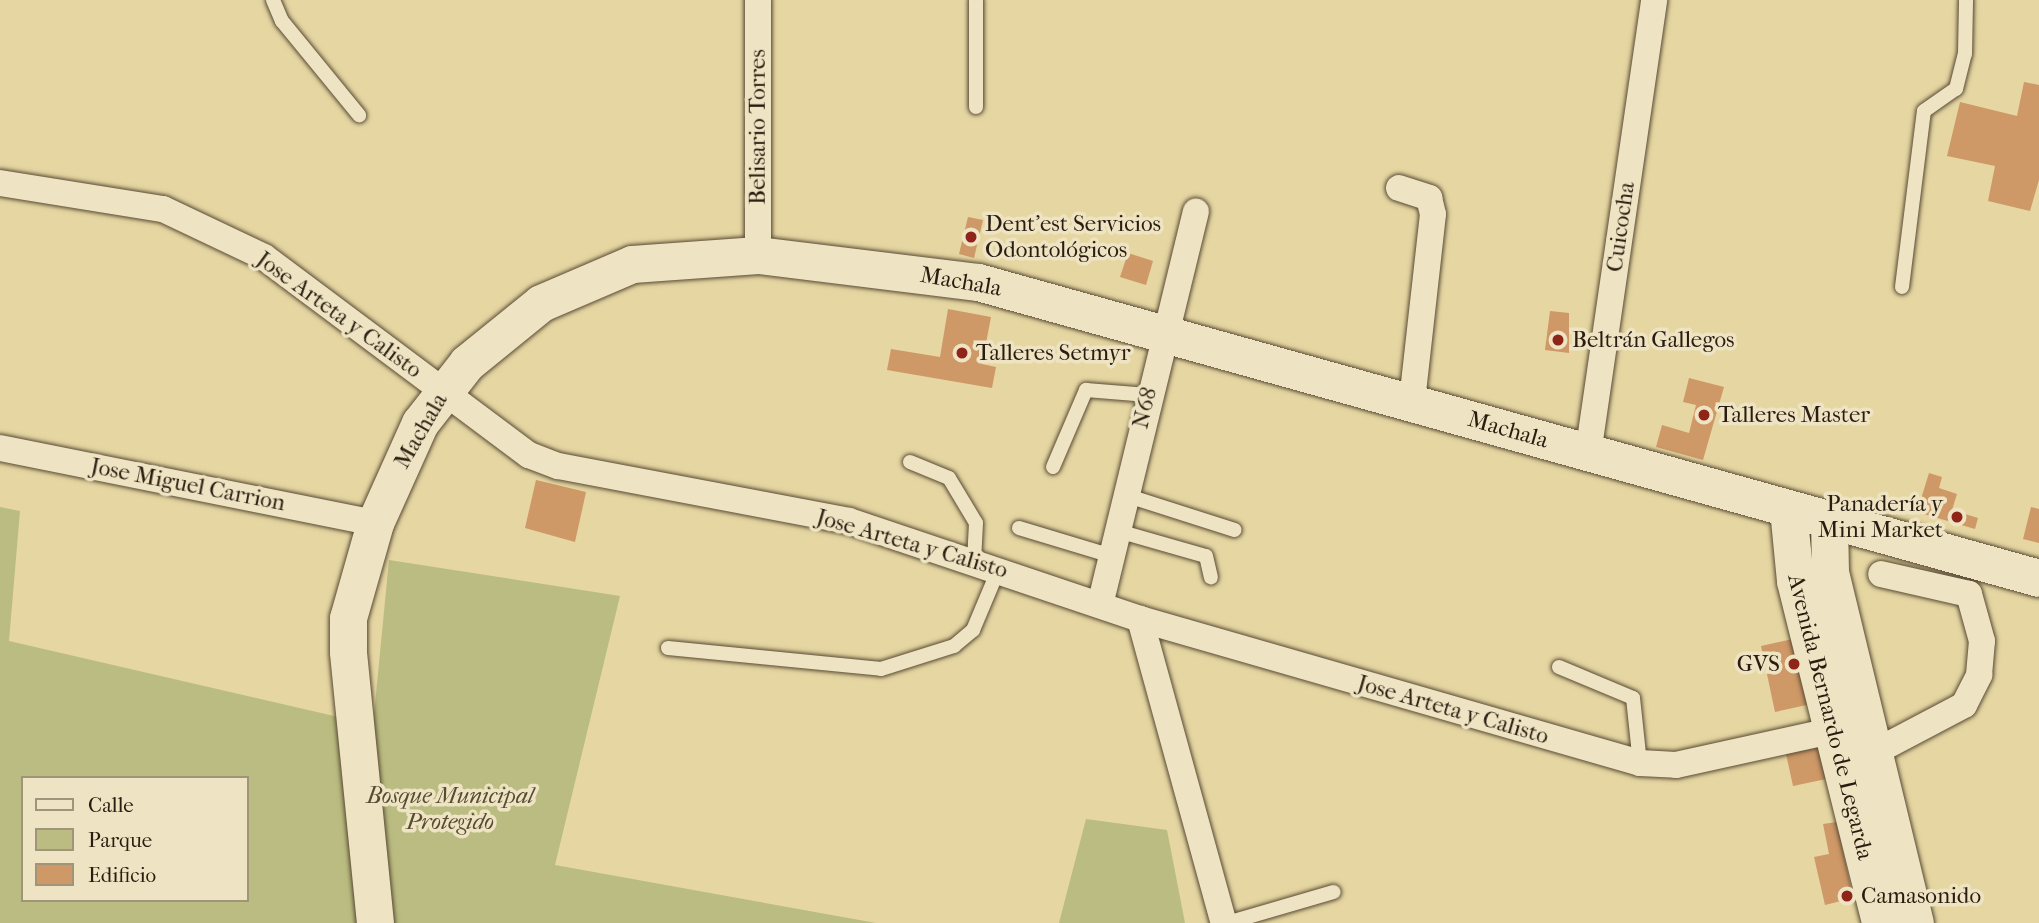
<!DOCTYPE html>
<html>
<head>
<meta charset="utf-8">
<style>
  body { margin:0 }
  #map { position:relative; width:2039px; height:923px; overflow:hidden; background:#e5d6a2; font-family:"IM FELL French Canon",serif }
  div>[style] { position:absolute }
  .green>* { inset:0; background:#babc81 }
  .building>* { inset:0; background:#ce9867 }
  .roads { filter:drop-shadow(0 0 2px #594a34) drop-shadow(0 0 2px #594a34) }
  .lane>* { height:14px; margin:-7px; padding:0 7px; transform-origin:7px; border-radius:7px; background:#eee4c3 }
  .street>* { height:26px; margin:-13px; padding:0 13px; transform-origin:13px; border-radius:13px; background:#eee4c3 }
  .secondary>* { height:37px; margin:-18.5px; padding:0 18.5px; transform-origin:18.5px; border-radius:18.5px; background:#eee4c3 }
  .dots>* { width:19px; height:19px; translate:-50% -50%; box-sizing:border-box; border:4px solid #eee4c3; border-radius:50% }
  span { translate:-50% -50%; white-space:nowrap; text-align:center; line-height:1.15; -webkit-text-stroke:7px #eee4c3; paint-order:stroke }
  .street-label { font-size:23px; color:#2a1c10 }
  .poi-label { font-size:23px; color:#2a1c10 }
  .left { translate:0 -50%; text-align:left }
  .right { translate:-100% -50%; text-align:right }
  .park-label { font-size:23px; color:#554c32; font-style:italic }
  .legend { position:absolute; left:21px; top:776px; width:228px; height:126px; box-sizing:border-box; background:#eee4c3; border:2px solid #a0947b; margin:0; padding:9px 12px; list-style:none; font-size:21px; color:#2a1c10 }
  .legend li { display:flex; align-items:center; gap:14px; height:35px }
  .legend b { width:35px; border:2px solid #a0947b }
</style>
</head>
<body>
<div id="map">
  <div class="green">
    <div style="clip-path:polygon(evenodd,0 507px,20px 511px,9px 641px,373px 725px,389px 560px,620px 596px,555px 865px,876px 923px,0 923px,0 507px,23px 778px,247px 778px,247px 900px,23px 900px,23px 778px)"></div>
    <div style="clip-path:polygon(1086px 819px,1167px 830px,1185px 923px,1059px 923px)"></div>
  </div>
  <div class="building">
    <div style="clip-path:polygon(2024px 82px,2039px 85px,2039px 180px,2030px 211px,1988px 201px,1995px 166px,1947px 156px,1960px 102px,2017px 116px)"></div>
    <div style="clip-path:polygon(968px 217px,983px 220px,974px 258px,959px 254px)"></div>
    <div style="clip-path:polygon(1128px 253px,1153px 261px,1146px 285px,1120px 277px)"></div>
    <div style="clip-path:polygon(948px 309px,991px 317px,982px 364px,996px 367px,992px 388px,887px 370px,891px 349px,940px 357px)"></div>
    <div style="clip-path:polygon(1550px 311px,1569px 313px,1569px 353px,1545px 350px)"></div>
    <div style="clip-path:polygon(1689px 378px,1724px 387px,1703px 460px,1656px 447px,1662px 425px,1689px 433px,1696px 405px,1683px 402px)"></div>
    <div style="clip-path:polygon(1929px 473px,1942px 477px,1939px 488px,1957px 494px,1952px 510px,1978px 518px,1975px 529px,1917px 512px)"></div>
    <div style="clip-path:polygon(536px 480px,586px 492px,575px 542px,525px 528px)"></div>
    <div style="clip-path:polygon(2031px 507px,2039px 509px,2039px 543px,2023px 539px)"></div>
    <div style="clip-path:polygon(1797px 638px,1811px 704px,1775px 712px,1761px 646px)"></div>
    <div style="clip-path:polygon(1824px 746px,1831px 778px,1793px 786px,1786px 754px)"></div>
    <div style="clip-path:polygon(1837px 822px,1853px 898px,1825px 905px,1814px 857px,1829px 854px,1823px 824px)"></div>
  </div>
  <div class="roads">
    <div class="lane">
      <div style="left:273px;top:0;width:23px;rotate:67deg"></div>
      <div style="left:282px;top:21px;width:122px;rotate:50.7deg"></div>
      <div style="left:976px;top:0;width:107px;rotate:90deg"></div>
      <div style="left:1902px;top:287px;width:177px;rotate:-82.9deg"></div>
      <div style="left:1924px;top:111px;width:39px;rotate:-35deg"></div>
      <div style="left:1956px;top:89px;width:36px;rotate:-76deg"></div>
      <div style="left:1965px;top:54px;width:54px;rotate:-88.9deg"></div>
      <div style="left:910px;top:462px;width:42px;rotate:22.3deg"></div>
      <div style="left:949px;top:478px;width:52px;rotate:59deg"></div>
      <div style="left:976px;top:523px;width:37px;rotate:93deg"></div>
      <div style="left:1053px;top:467px;width:84px;rotate:-66.8deg"></div>
      <div style="left:1086px;top:390px;width:62px;rotate:4.6deg"></div>
      <div style="left:1125px;top:495px;width:115px;rotate:17.7deg"></div>
      <div style="left:1019px;top:528px;width:97px;rotate:16.8deg"></div>
      <div style="left:1118px;top:531px;width:91px;rotate:15.9deg"></div>
      <div style="left:1206px;top:556px;width:22px;rotate:77deg"></div>
      <div style="left:668px;top:648px;width:214px;rotate:5.6deg"></div>
      <div style="left:881px;top:669px;width:77px;rotate:-17.5deg"></div>
      <div style="left:954px;top:646px;width:25px;rotate:-40deg"></div>
      <div style="left:973px;top:630px;width:67px;rotate:-67.2deg"></div>
      <div style="left:1559px;top:667px;width:80px;rotate:22.7deg"></div>
      <div style="left:1633px;top:698px;width:65px;rotate:83.9deg"></div>
      <div style="left:1227px;top:923px;width:111px;rotate:-16.2deg"></div>
    </div>
    <div class="street">
      <div style="left:758px;top:0;width:255px;rotate:90deg"></div>
      <div style="left:0;top:183px;width:165px;rotate:9.1deg"></div>
      <div style="left:163px;top:209px;width:112px;rotate:25.4deg"></div>
      <div style="left:264px;top:257px;width:331px;rotate:36.8deg"></div>
      <div style="left:529px;top:455px;width:31px;rotate:21deg"></div>
      <div style="left:558px;top:466px;width:296px;rotate:10.7deg"></div>
      <div style="left:849px;top:521px;width:307px;rotate:18.6deg"></div>
      <div style="left:1140px;top:619px;width:520px;rotate:16.07deg"></div>
      <div style="left:1640px;top:763px;width:36px;rotate:3deg"></div>
      <div style="left:1676px;top:765px;width:163px;rotate:-12.4deg"></div>
      <div style="left:1399px;top:188px;width:32px;rotate:18deg"></div>
      <div style="left:1429px;top:198px;width:16px;rotate:76deg"></div>
      <div style="left:1433px;top:214px;width:189px;rotate:96.4deg"></div>
      <div style="left:0;top:448px;width:382px;rotate:11.3deg"></div>
      <div style="left:1588px;top:454px;width:459px;rotate:-81.7deg"></div>
      <div style="left:1100px;top:605px;width:405px;rotate:-76.3deg"></div>
      <div style="left:1140px;top:619px;width:315px;rotate:74.6deg"></div>
      <div style="left:1873px;top:753px;width:103px;rotate:-27.8deg"></div>
      <div style="left:1964px;top:705px;width:34px;rotate:-63deg"></div>
      <div style="left:1979px;top:675px;width:34px;rotate:-85deg"></div>
      <div style="left:1982px;top:641px;width:49px;rotate:-105.5deg"></div>
      <div style="left:1969px;top:594px;width:90px;rotate:-167.2deg"></div>
    </div>
    <div class="secondary">
      <div style="left:1788px;top:509px;width:72px;rotate:84.4deg"></div>
      <div style="left:1795px;top:581px;width:352px;rotate:76deg"></div>
      <div style="left:1829px;top:520px;width:52px;rotate:88.9deg"></div>
      <div style="left:1830px;top:572px;width:361px;rotate:76.4deg"></div>
      <div style="left:375px;top:923px;width:273px;rotate:-95.7deg"></div>
      <div style="left:348px;top:651px;width:33px;rotate:-90deg"></div>
      <div style="left:348px;top:618px;width:99px;rotate:-74.1deg"></div>
      <div style="left:375px;top:523px;width:110px;rotate:-65.8deg"></div>
      <div style="left:420px;top:423px;width:76px;rotate:-51.9deg"></div>
      <div style="left:467px;top:363px;width:95px;rotate:-39deg"></div>
      <div style="left:541px;top:303px;width:99px;rotate:-23.2deg"></div>
      <div style="left:632px;top:264px;width:126px;rotate:-4.1deg"></div>
      <div style="left:758px;top:255px;width:222px;rotate:7deg"></div>
      <div style="left:978px;top:282px;width:1102px;rotate:15.59deg"></div>
    </div>
  </div>
  <div class="dots">
    <div style="left:971px;top:237px;background:#8f2418"></div>
    <div style="left:1558px;top:340px;background:#8f2418"></div>
    <div style="left:962px;top:353px;background:#8f2418"></div>
    <div style="left:1704px;top:415px;background:#8f2418"></div>
    <div style="left:1957px;top:517px;background:#8f2418"></div>
    <div style="left:1794px;top:664px;background:#8f2418"></div>
    <div style="left:1847px;top:896px;background:#8f2418"></div>
  </div>
  <div class="street-label">
    <span style="left:758px;top:127px;rotate:-90deg">Belisario Torres</span>
    <span style="left:1621px;top:227px;rotate:-82deg">Cuicocha</span>
    <span style="left:961px;top:282px;rotate:10deg">Machala</span>
    <span style="left:339px;top:315px;rotate:36deg">Jose Arteta y Calisto</span>
    <span style="left:1145px;top:408px;rotate:-77deg">N68</span>
    <span style="left:1508px;top:430px;rotate:16deg">Machala</span>
    <span style="left:421px;top:431px;rotate:-60deg">Machala</span>
    <span style="left:188px;top:485px;rotate:11deg">Jose Miguel Carrion</span>
    <span style="left:912px;top:544px;rotate:16deg">Jose Arteta y Calisto</span>
    <span style="left:1453px;top:710px;rotate:16deg">Jose Arteta y Calisto</span>
    <span style="left:1830px;top:717px;rotate:76deg">Avenida Bernardo de Legarda</span>
  </div>
  <div class="poi-label">
    <span class="left" style="left:985px;top:237px">Dent'est Servicios<br>Odontológicos</span>
    <span class="left" style="left:1572px;top:340px">Beltrán Gallegos</span>
    <span class="left" style="left:976px;top:353px">Talleres Setmyr</span>
    <span class="left" style="left:1718px;top:415px">Talleres Master</span>
    <span class="right" style="left:1943px;top:517px">Panadería y<br>Mini Market</span>
    <span class="right" style="left:1780px;top:664px">GVS</span>
    <span class="left" style="left:1861px;top:896px">Camasonido</span>
  </div>
  <div class="park-label">
    <span style="left:450px;top:809px">Bosque Municipal<br>Protegido</span>
  </div>
  <ul class="legend">
  <li><b style="height:9px;background:#eee4c3"></b>Calle</li>
  <li><b style="height:19px;background:#babc81"></b>Parque</li>
  <li><b style="height:19px;background:#ce9867"></b>Edificio</li>
  </ul>
</div>
</body>
</html>
